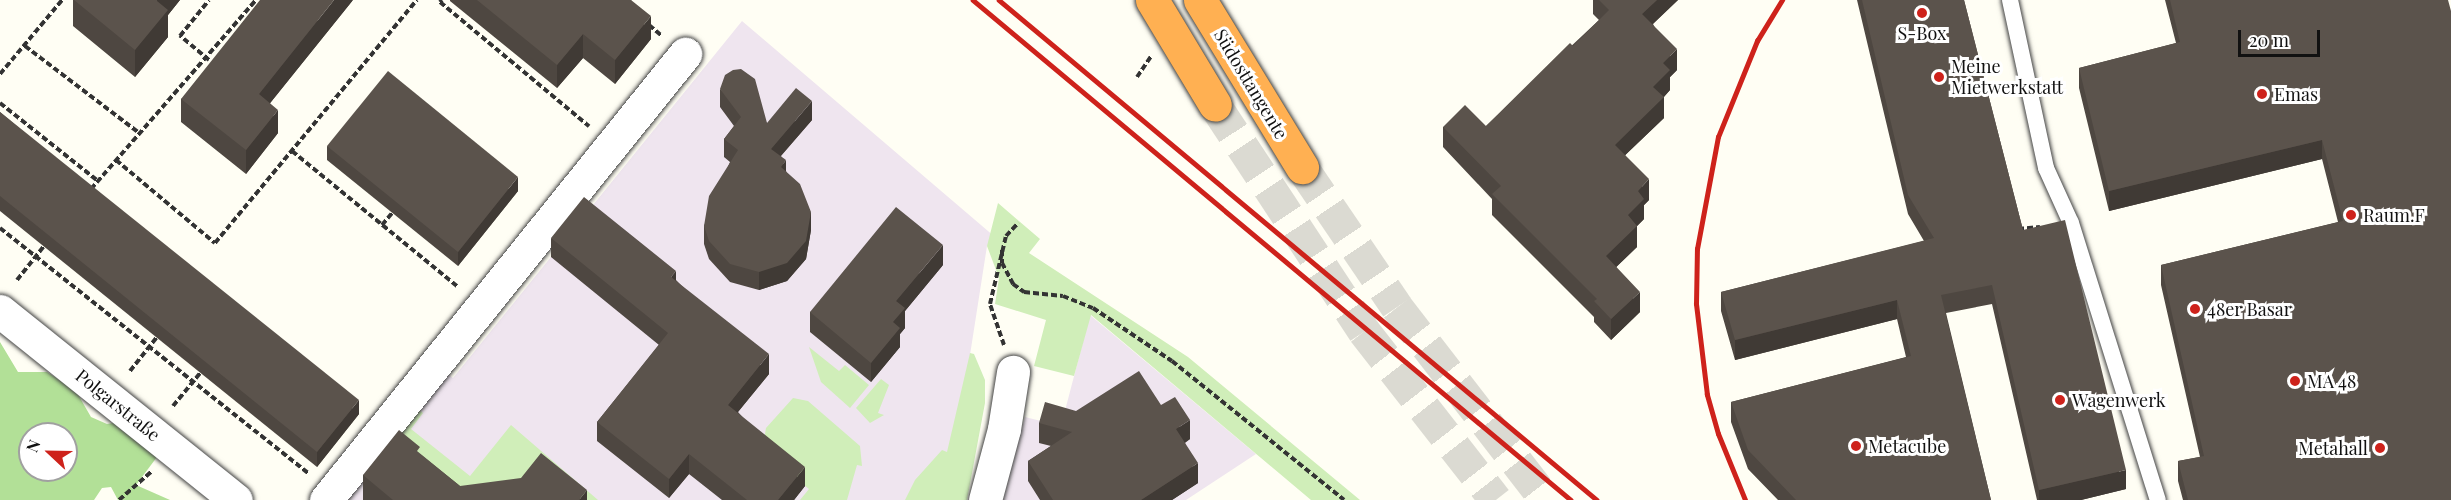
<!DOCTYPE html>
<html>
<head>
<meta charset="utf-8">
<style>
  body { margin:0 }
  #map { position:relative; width:2451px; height:500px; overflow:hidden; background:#fffef4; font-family:"Playfair Display",serif }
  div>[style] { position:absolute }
  .industrial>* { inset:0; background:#efe5ef }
  .green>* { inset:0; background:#d0eeb9 }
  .forest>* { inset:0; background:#b2e097 }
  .highway-tunnel>* { height:33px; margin-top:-16.5px; transform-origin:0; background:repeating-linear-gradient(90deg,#dbdad2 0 33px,transparent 0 49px) }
  .path>* { height:4px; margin-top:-2px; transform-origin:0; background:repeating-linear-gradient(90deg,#333 0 6px,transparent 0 9px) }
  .roads { filter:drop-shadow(0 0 2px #444) drop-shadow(0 0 2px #444) }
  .lane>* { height:16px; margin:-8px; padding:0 8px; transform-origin:8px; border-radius:8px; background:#fff }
  .street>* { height:33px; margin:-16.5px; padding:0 16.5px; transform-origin:16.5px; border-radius:16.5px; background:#fff }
  .highway>* { height:33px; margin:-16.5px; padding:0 16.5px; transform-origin:16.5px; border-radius:16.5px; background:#ffb052 }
  .rail>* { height:4.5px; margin:-2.25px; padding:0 2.25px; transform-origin:2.25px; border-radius:2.25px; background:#ce221b }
  .wall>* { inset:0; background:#4e4741 }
  .shaded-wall>* { inset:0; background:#403a35 }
  .building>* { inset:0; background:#5b534c }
  .dots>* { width:16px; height:16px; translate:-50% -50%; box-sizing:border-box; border:3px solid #fff; border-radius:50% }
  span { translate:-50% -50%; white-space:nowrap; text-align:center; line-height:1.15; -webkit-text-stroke:6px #fff; paint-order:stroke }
  .poi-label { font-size:18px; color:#111 }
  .left { translate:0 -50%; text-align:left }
  .right { translate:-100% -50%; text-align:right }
  .street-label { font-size:18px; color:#111 }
  .north { position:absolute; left:18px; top:422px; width:60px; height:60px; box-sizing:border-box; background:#fff; border:2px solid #a0a0a0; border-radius:50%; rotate:292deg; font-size:16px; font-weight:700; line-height:24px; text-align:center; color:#111 }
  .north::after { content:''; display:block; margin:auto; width:21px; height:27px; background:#ce221b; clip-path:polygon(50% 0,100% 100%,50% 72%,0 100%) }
  .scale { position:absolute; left:2238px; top:30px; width:82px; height:27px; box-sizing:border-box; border:3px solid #111; border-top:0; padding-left:8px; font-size:18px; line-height:21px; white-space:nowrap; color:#111; -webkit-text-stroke:4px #fff; paint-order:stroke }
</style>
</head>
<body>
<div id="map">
  <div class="industrial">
    <div style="clip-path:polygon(742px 21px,995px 237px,987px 246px,965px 387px,935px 500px,336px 500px,441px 369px,453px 378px)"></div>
    <div style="clip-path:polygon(1090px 315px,1256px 454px,1186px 500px,1003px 500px,1025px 417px,1061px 426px)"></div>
  </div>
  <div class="green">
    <div style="clip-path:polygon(998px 203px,1040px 239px,1029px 253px,1188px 357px,1360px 500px,1311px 500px,1091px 315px,1074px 376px,1034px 366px,1046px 320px,995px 304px,999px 278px,987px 246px)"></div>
    <div style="clip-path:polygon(809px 347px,839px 371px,845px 365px,869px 385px,850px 408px,821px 382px)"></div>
    <div style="clip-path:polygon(970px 353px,974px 354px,985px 380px,985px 403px,967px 500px,905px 500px,915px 480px,942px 450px,947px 452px)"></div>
    <div style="clip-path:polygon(881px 379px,889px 385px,878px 413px,884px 415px,870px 423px,856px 408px)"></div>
    <div style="clip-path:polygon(793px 398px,808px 401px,860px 446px,862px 466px,857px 465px,847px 500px,800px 500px,809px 489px,762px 451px,766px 428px)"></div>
    <div style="clip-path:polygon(413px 404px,423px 413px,411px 429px,470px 476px,511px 425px,598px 500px,446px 500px,383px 442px)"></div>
  </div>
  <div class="forest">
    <div style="clip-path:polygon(evenodd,0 342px,18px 372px,47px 372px,76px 391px,91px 417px,107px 424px,113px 423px,157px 457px,136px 485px,170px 500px,118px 500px,111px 487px,102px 488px,94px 500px,0 500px,0 342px,30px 434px,66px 434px,66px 470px,30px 470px,30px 434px)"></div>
  </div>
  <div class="highway-tunnel">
    <div style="left:1215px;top:105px;width:271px;rotate:56.6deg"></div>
    <div style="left:1364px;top:331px;width:214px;rotate:52deg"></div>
    <div style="left:1302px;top:167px;width:169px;rotate:55.8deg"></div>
    <div style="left:1397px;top:307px;width:244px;rotate:52.3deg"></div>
  </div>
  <div class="path">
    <div style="left:442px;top:0;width:3px;rotate:135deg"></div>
    <div style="left:440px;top:2px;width:194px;rotate:39.8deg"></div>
    <div style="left:649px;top:25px;width:17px;rotate:40deg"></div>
    <div style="left:25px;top:46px;width:143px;rotate:37.3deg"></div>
    <div style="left:209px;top:60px;width:38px;rotate:-140deg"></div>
    <div style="left:180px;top:36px;width:46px;rotate:-51.1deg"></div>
    <div style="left:0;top:74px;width:97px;rotate:-50deg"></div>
    <div style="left:1137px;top:77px;width:25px;rotate:-56deg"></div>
    <div style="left:0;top:103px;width:125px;rotate:38.5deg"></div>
    <div style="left:292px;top:151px;width:215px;rotate:39.3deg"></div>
    <div style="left:116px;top:160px;width:129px;rotate:40deg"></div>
    <div style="left:215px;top:243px;width:316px;rotate:-50.3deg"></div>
    <div style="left:91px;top:189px;width:251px;rotate:-48.9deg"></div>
    <div style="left:382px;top:225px;width:16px;rotate:-50deg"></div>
    <div style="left:0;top:228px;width:395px;rotate:38.5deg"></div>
    <div style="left:2018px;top:229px;width:22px;rotate:-5deg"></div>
    <div style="left:1002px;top:250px;width:13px;rotate:90deg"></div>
    <div style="left:1002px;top:263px;width:24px;rotate:62deg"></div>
    <div style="left:1013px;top:284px;width:14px;rotate:36deg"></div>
    <div style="left:1024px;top:292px;width:39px;rotate:6deg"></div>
    <div style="left:1063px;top:296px;width:32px;rotate:22deg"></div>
    <div style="left:1093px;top:308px;width:95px;rotate:33.9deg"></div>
    <div style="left:1172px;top:361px;width:221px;rotate:38.9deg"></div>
    <div style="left:17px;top:280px;width:43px;rotate:-51.5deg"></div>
    <div style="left:1004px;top:345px;width:43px;rotate:-108.9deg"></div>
    <div style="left:990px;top:304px;width:70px;rotate:-76.8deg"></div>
    <div style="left:1006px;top:236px;width:18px;rotate:-47deg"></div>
    <div style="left:130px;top:371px;width:43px;rotate:-51.5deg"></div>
    <div style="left:173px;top:406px;width:44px;rotate:-50.5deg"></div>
    <div style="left:119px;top:500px;width:44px;rotate:-41.3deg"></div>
  </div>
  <div class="roads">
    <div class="lane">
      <div style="left:2010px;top:0;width:172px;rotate:77.9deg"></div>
      <div style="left:2046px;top:168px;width:60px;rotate:65.6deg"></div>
      <div style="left:2071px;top:223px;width:290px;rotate:72.6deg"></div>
    </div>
    <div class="street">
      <div style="left:0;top:311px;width:302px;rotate:38.7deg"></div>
      <div style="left:326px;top:500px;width:573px;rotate:-51.17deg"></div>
      <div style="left:985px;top:500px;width:73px;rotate:-75deg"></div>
      <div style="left:1004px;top:429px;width:58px;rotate:-81deg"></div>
    </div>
    <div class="highway">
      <div style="left:1152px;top:0;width:122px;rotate:59deg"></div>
      <div style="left:1200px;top:0;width:196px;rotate:58.6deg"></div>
    </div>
  </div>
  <div class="rail">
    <div style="left:973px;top:0;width:779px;rotate:39.9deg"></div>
    <div style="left:999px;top:0;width:779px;rotate:39.9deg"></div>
    <div style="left:1745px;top:500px;width:71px;rotate:-112.2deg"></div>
    <div style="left:1718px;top:434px;width:41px;rotate:-105.8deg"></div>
    <div style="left:1707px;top:395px;width:92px;rotate:-96.9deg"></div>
    <div style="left:1696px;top:304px;width:55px;rotate:-89deg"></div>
    <div style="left:1697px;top:249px;width:114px;rotate:-79.4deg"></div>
    <div style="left:1718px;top:137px;width:104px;rotate:-67.9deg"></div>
    <div style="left:1757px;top:41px;width:48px;rotate:-58.6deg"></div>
  </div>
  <div class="wall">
    <div style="clip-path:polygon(73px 0,180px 0,168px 15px,168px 37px,135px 77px,73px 26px)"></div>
    <div style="clip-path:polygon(353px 0,270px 103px,278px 133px,246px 174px,181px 122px,181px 99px)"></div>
    <div style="clip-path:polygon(450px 0,631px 0,651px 39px,615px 84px,583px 58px,557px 88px,450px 1px)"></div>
    <div style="clip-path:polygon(1593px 0,1678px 0,1653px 24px,1677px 70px,1670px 77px,1670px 90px,1664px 97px,1664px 118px,1625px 155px,1649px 200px,1644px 205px,1644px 219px,1637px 226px,1637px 247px,1616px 267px,1640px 312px,1611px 340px,1594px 322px,1594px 317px,1492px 215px,1492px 199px,1443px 147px,1443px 127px,1486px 126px,1599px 20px,1593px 14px)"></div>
    <div style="clip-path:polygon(1857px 0,1964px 0,2023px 230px,2126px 489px,2081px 500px,2037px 500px,1992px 304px,1946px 313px,1991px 500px,1778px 500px,1748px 469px,1731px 422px,1731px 402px,1906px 357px,1897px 319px,1735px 360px,1721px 311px,1721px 292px,1924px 241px,1908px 214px)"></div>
    <div style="clip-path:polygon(2165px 0,2448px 0,2451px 500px,2183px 500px,2178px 481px,2178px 461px,2200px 457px,2161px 285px,2161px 265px,2338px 222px,2322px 159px,2109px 211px,2079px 88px,2079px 68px,2176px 43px)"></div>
    <div style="clip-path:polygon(720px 89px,767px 123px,812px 120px,781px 156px,786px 171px,811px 230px,806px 259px,787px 281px,759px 290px,730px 282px,709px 259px,704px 244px,704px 226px,730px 162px,724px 157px,724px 139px,734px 126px,720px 107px)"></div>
    <div style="clip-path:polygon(0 112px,359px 414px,317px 467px,0 211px)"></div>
    <div style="clip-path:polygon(327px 146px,518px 191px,458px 266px,327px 160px)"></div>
    <div style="clip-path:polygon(551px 238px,676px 280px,769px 374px,738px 412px,805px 486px,794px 500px,722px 500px,689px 474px,669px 498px,597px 441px,597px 422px,659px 345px,551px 257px)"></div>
    <div style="clip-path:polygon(943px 265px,905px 311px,905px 328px,900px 334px,900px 347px,871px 382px,810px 332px,810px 312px)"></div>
    <div style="clip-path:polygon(1161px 405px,1190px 439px,1185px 443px,1198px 483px,1172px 500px,1040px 500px,1028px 481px,1028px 461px,1051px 446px,1039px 443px,1039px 423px,1076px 411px)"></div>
    <div style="clip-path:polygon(420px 454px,460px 486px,587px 500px,363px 500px,363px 475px)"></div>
  </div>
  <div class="shaded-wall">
    <div style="clip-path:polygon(157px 0,180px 0,168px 15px,168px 37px,135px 77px,135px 50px)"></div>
    <div style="clip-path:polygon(334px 0,353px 0,259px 117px,259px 94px)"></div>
    <div style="clip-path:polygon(1657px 0,1678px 0,1642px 34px,1642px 14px)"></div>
    <div style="clip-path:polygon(651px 16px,651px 39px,615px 84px,615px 60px)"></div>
    <div style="clip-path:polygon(583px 34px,583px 58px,557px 88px,557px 65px)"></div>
    <div style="clip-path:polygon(1677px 49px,1677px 70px,1670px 77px,1670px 90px,1659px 102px,1664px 97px,1664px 118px,1615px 165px,1615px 145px,1653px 87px,1663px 63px)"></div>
    <div style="clip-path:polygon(812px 101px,812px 120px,771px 167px,771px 149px)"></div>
    <div style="clip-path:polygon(278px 110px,278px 133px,246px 174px,246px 150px)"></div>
    <div style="clip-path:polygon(2322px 140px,2322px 159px,2109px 211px,2109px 191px)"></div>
    <div style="clip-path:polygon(786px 160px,786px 179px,781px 167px)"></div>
    <div style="clip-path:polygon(518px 177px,518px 191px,458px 266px,458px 252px)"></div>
    <div style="clip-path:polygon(1649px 179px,1649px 200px,1644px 205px,1644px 219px,1637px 226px,1637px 247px,1606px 277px,1606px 256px,1628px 215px,1638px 191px)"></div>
    <div style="clip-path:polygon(811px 212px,811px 230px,806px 259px,787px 281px,759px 290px,759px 272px)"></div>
    <div style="clip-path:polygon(943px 245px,943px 265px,905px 311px,905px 328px,900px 334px,900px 347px,871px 382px,871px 363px,893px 322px,896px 301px)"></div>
    <div style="clip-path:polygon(676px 271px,676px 290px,671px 277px)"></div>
    <div style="clip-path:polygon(1640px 292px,1640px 312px,1611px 340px,1611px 319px)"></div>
    <div style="clip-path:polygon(1897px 300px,1897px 319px,1735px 360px,1735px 340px)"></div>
    <div style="clip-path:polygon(769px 354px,769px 374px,728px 424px,728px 405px)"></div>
    <div style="clip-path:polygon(359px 400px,359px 414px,317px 467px,317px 452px)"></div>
    <div style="clip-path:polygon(1190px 420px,1190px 439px,1176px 448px,1176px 429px)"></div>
    <div style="clip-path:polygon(689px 454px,689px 474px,669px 498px,669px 479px)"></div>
    <div style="clip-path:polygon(1198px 463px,1198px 483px,1172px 500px,1141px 500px)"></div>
    <div style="clip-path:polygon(805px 467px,805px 486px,794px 500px,778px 500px)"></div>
    <div style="clip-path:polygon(2126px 470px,2126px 489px,2081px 500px,2039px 500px,2039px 490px)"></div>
    <div style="clip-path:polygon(587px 490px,587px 500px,579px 500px)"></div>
  </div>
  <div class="building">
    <div style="clip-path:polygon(74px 0,157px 0,157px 1px,168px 10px,135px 50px)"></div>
    <div style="clip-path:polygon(260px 0,334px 0,259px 94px,278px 110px,246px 150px,181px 99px)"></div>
    <div style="clip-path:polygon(477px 0,631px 0,651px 16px,615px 60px,583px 34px,557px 65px)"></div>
    <div style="clip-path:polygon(1599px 0,1657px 0,1642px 14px,1677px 49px,1663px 63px,1670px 70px,1653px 87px,1664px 97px,1615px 145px,1649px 179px,1638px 191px,1644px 199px,1628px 215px,1637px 226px,1606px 256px,1640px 292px,1611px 319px,1594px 301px,1597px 299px,1492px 194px,1501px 186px,1443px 127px,1465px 105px,1486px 126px,1570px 43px,1573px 46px,1609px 10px)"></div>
    <div style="clip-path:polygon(1862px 0,1964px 0,2023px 230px,2065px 220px,2126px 470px,2039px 490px,1992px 285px,1941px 295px,1991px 500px,1796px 500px,1748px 450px,1731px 402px,1911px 356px,1897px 300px,1735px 340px,1721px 292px,1934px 238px,1908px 195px)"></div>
    <div style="clip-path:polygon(2170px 0,2448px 0,2451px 11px,2451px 500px,2188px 500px,2178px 461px,2204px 456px,2161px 265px,2343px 221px,2322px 140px,2109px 191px,2079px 68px,2180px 42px)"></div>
    <div style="clip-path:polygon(741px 69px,755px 79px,767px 123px,796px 88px,812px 101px,771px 149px,786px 160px,781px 167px,800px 184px,811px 212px,806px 241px,787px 263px,759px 272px,730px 264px,709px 241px,704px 226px,709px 196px,738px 150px,724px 139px,741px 117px,720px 89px,725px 75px,733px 70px)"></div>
    <div style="clip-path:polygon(388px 71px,518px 177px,458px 252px,327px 146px)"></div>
    <div style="clip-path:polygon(0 112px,359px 400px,317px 452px,0 196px)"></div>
    <div style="clip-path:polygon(584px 197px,676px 271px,671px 277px,769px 354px,728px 405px,805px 467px,778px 500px,747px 500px,689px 454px,669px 479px,597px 422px,668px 333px,551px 238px)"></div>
    <div style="clip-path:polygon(896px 207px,943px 245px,896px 301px,905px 308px,893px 322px,900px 328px,871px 363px,810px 312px)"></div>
    <div style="clip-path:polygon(1139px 371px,1161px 405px,1175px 397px,1190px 420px,1176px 429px,1198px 463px,1141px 500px,1053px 500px,1028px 461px,1072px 432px,1039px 423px,1045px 402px,1076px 411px)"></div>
    <div style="clip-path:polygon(399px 430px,420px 447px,417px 451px,460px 486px,521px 478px,541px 453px,587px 490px,579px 500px,393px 500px,363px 475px)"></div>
  </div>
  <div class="dots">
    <div style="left:1922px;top:13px;background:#ce221b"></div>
    <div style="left:1939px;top:77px;background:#ce221b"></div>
    <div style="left:2262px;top:94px;background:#ce221b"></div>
    <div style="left:2351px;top:215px;background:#ce221b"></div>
    <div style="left:2195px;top:309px;background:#ce221b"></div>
    <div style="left:2295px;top:381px;background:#ce221b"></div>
    <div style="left:2060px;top:400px;background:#ce221b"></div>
    <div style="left:1856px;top:446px;background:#ce221b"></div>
    <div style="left:2380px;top:448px;background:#ce221b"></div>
  </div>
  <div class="poi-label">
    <span style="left:1922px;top:33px">S-Box</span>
    <span class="left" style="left:1951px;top:77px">Meine<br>Mietwerkstatt</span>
    <span class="left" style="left:2274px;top:94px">Emas</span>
    <span class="left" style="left:2363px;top:215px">Raum.F</span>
    <span class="left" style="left:2207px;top:309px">48er Basar</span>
    <span class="left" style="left:2307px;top:381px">MA 48</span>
    <span class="left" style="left:2072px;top:400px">Wagenwerk</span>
    <span class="left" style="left:1868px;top:446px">Metacube</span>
    <span class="right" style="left:2368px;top:448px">Metahall</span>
  </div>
  <div class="street-label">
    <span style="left:1251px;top:84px;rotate:59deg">Südosttangente</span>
    <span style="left:118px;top:405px;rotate:39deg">Polgarstraße</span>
  </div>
  <div class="north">N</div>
  <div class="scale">20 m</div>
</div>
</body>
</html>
